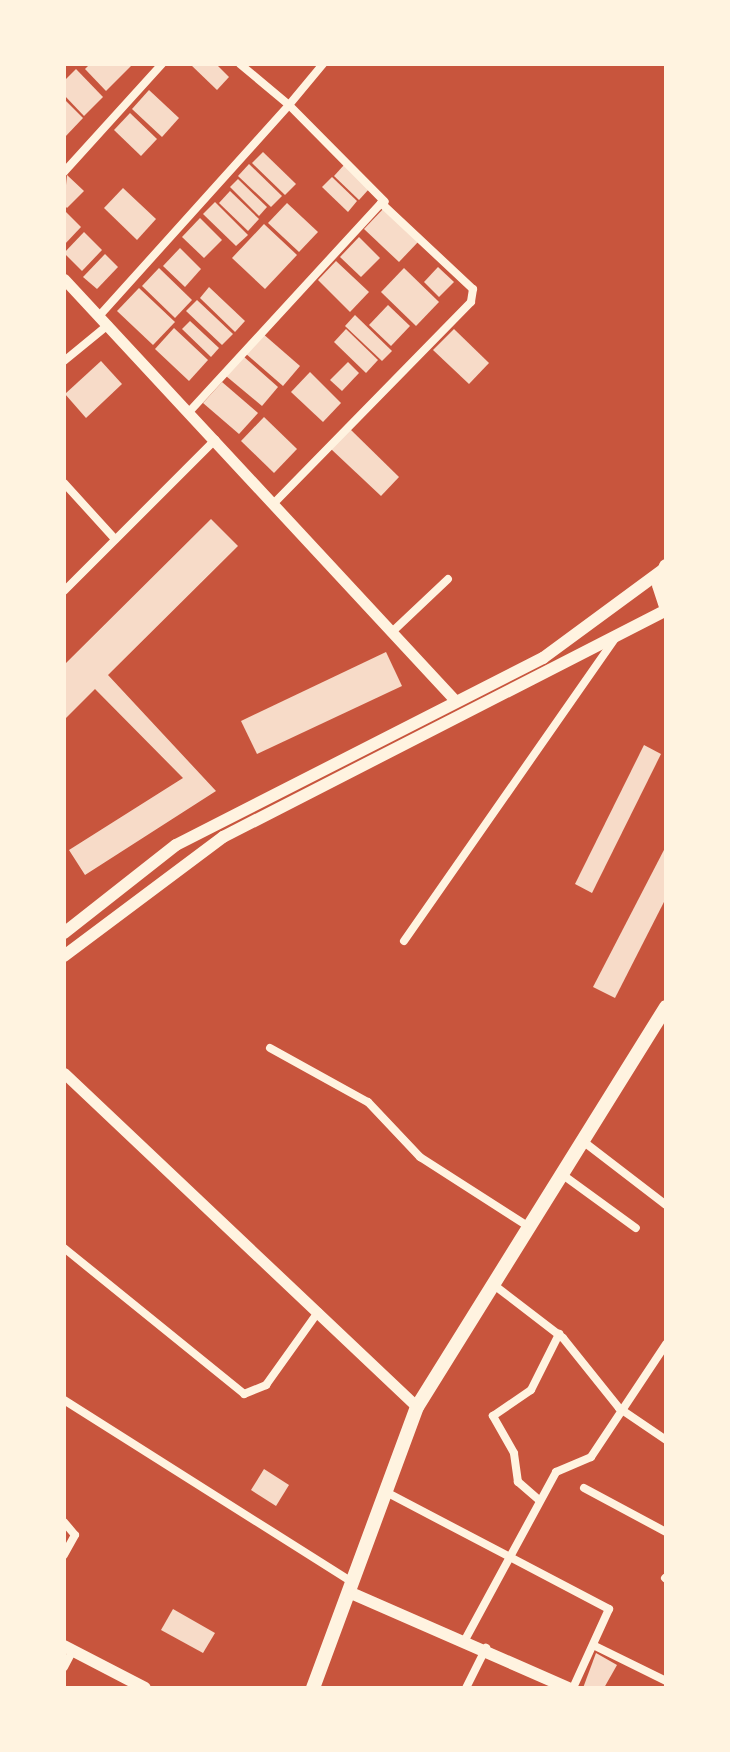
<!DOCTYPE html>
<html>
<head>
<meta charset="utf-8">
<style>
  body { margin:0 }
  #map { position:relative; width:730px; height:1752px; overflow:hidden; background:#c8553d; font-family:Mulish,sans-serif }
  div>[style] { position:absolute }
  .building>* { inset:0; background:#f7dbc8 }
  .minor>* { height:8px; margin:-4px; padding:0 4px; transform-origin:4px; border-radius:4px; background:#fff3e0 }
  .tertiary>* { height:11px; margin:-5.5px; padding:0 5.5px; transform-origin:5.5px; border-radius:5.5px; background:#fff3e0 }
  .secondary>* { height:12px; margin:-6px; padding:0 6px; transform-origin:6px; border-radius:6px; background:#fff3e0 }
  .primary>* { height:14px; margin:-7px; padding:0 7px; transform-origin:7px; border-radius:7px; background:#fff3e0 }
  .trunk>* { height:14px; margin:-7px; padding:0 7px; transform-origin:7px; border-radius:7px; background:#fff3e0 }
  span { translate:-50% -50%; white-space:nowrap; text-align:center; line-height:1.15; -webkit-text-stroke:8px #fff3e0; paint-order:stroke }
  .frame { position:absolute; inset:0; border:66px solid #fff3e0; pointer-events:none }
</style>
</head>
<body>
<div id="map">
  <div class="building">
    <div style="clip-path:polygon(90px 64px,133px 64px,106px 91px,85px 69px)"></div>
    <div style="clip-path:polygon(190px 64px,216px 64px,229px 77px,217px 90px)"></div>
    <div style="clip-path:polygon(76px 69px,103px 97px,84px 116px,64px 95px,64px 81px)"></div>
    <div style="clip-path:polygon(149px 90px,179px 118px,162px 137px,132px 109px)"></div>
    <div style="clip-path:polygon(64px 99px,83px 118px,64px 138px)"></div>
    <div style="clip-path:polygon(130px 113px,157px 139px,141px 156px,114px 130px)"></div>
    <div style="clip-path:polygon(263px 152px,296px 184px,285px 195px,252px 163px)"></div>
    <div style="clip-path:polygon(249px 164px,282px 196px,271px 207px,238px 176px)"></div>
    <div style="clip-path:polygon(344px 165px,369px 189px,359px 200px,334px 176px)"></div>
    <div style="clip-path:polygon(67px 175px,84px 191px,67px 208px,64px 205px)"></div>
    <div style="clip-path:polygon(332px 177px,357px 201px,348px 212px,322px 187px)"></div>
    <div style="clip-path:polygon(238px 179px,267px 207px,259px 216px,230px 187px)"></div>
    <div style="clip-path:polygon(123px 188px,156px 219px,137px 240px,104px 208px)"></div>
    <div style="clip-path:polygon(230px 191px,259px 219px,248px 231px,219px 203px)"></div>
    <div style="clip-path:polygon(215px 202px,248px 235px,236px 246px,203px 214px)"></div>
    <div style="clip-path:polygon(287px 203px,318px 232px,299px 252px,268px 223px)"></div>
    <div style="clip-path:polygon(385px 207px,419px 241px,399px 262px,364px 229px)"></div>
    <div style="clip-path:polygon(64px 210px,81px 227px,64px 245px)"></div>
    <div style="clip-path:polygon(200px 218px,222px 240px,204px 258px,182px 237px)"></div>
    <div style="clip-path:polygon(264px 224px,297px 255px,265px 289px,232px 258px)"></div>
    <div style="clip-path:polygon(84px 232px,102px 250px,82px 271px,64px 253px)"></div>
    <div style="clip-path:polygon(359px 237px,380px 258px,361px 277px,340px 257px)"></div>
    <div style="clip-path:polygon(180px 248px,201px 269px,185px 287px,163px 266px)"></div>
    <div style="clip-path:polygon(105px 254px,118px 267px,97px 289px,83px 277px)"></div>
    <div style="clip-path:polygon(336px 261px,369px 292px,350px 312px,318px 280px)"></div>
    <div style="clip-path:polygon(438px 267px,454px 282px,439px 297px,424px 282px)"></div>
    <div style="clip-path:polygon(159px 268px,192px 300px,175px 318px,142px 286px)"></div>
    <div style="clip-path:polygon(404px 268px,439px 302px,416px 326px,381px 292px)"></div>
    <div style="clip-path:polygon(209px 287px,245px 321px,235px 332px,200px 298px)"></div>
    <div style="clip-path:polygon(139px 288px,175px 322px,153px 345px,117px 311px)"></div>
    <div style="clip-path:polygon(197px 300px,233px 334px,222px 345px,186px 311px)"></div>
    <div style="clip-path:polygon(388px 305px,410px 326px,391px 346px,369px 325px)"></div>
    <div style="clip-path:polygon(355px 315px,392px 351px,382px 361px,345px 326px)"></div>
    <div style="clip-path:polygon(190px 321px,219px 348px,211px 357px,182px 329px)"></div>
    <div style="clip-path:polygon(174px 328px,208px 360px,189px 381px,155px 349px)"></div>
    <div style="clip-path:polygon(346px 329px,378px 360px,366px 373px,334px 342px)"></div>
    <div style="clip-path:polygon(454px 329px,489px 363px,469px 384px,433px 350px)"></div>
    <div style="clip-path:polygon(262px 333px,300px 366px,283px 386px,245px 353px)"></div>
    <div style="clip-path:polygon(243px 356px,278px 387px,262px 406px,226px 376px)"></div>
    <div style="clip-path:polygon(101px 361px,122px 384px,86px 418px,65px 394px)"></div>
    <div style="clip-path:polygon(348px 362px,359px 373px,342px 391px,330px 380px)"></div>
    <div style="clip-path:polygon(310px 372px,341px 403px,323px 422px,291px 392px)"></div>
    <div style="clip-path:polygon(222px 382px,258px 413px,239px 434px,203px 403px)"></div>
    <div style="clip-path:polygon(264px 417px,297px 449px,274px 473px,241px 441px)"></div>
    <div style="clip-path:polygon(350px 429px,399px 477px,381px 496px,331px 449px)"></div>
    <div style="clip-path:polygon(211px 519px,238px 546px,108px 675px,216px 791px,85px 875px,69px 850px,183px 778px,95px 689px,64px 720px,64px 665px)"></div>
    <div style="clip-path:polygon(386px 652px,402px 686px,257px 754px,241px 721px)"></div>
    <div style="clip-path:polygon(644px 745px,661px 754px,592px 893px,575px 884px)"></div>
    <div style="clip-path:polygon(666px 846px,666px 898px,615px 998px,593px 987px)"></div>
    <div style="clip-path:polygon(264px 1469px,289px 1485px,276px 1506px,251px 1490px)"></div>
    <div style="clip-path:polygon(173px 1609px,215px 1633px,203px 1653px,161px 1630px)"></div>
    <div style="clip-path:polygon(596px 1653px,617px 1665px,604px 1688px,583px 1688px)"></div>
  </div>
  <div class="minor">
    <div style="left:323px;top:64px;width:53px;rotate:129.7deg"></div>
    <div style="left:289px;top:105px;width:136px;rotate:45.3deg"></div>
    <div style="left:64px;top:172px;width:146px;rotate:-47.8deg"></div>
    <div style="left:100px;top:315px;width:283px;rotate:-48deg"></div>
    <div style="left:289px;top:105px;width:64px;rotate:-140.1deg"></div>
    <div style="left:64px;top:361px;width:57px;rotate:-39.3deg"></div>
    <div style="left:189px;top:412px;width:284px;rotate:-47.4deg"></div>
    <div style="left:381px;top:203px;width:126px;rotate:43.1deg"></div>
    <div style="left:473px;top:289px;width:13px;rotate:99deg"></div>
    <div style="left:471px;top:302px;width:281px;rotate:134.4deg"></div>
    <div style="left:64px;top:483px;width:76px;rotate:47.7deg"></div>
    <div style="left:64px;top:591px;width:214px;rotate:-45deg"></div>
    <div style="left:392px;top:632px;width:77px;rotate:-43.4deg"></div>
    <div style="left:404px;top:941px;width:371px;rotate:-55.1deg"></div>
    <div style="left:270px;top:1048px;width:112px;rotate:28.9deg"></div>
    <div style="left:368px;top:1102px;width:76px;rotate:46.6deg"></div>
    <div style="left:420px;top:1157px;width:130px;rotate:32.7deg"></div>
    <div style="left:584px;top:1142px;width:103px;rotate:37.5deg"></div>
    <div style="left:563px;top:1175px;width:90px;rotate:36deg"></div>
    <div style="left:64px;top:1248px;width:232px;rotate:39deg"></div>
    <div style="left:244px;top:1394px;width:24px;rotate:-22deg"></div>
    <div style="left:266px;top:1385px;width:90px;rotate:-54.5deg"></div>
    <div style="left:494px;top:1285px;width:87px;rotate:37.5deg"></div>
    <div style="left:563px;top:1338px;width:90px;rotate:51.3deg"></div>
    <div style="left:619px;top:1408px;width:57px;rotate:34.2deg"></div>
    <div style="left:64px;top:1400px;width:341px;rotate:32.3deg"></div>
    <div style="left:584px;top:1488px;width:93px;rotate:28.2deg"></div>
    <div style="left:386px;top:1492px;width:252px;rotate:27.7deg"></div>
    <div style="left:609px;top:1609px;width:87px;rotate:114.5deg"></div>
    <div style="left:539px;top:1500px;width:28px;rotate:-139deg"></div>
    <div style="left:518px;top:1482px;width:29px;rotate:-98deg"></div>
    <div style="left:514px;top:1453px;width:43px;rotate:-119.6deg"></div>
    <div style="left:493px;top:1416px;width:46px;rotate:-34.4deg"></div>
    <div style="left:531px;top:1390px;width:63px;rotate:-63.4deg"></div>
    <div style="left:64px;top:1522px;width:17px;rotate:50deg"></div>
    <div style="left:75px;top:1535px;width:23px;rotate:119deg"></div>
    <div style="left:665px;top:1578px;width:1px;rotate:45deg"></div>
    <div style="left:466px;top:1638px;width:189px;rotate:-61.5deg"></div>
    <div style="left:556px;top:1472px;width:38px;rotate:-23deg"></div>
    <div style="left:591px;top:1457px;width:136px;rotate:-56.4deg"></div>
    <div style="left:595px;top:1646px;width:79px;rotate:26.2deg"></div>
    <div style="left:64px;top:1667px;width:19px;rotate:-62deg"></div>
    <div style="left:466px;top:1688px;width:45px;rotate:-63.4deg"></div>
  </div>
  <div class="tertiary">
    <div style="left:64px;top:279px;width:572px;rotate:47.13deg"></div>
    <div style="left:64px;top:1073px;width:486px;rotate:43.4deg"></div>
  </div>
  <div class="secondary">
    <div style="left:64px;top:933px;width:142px;rotate:-38.2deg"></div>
    <div style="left:176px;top:845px;width:412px;rotate:-27deg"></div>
    <div style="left:543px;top:658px;width:150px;rotate:-36.3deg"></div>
    <div style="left:64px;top:956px;width:199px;rotate:-36.8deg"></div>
    <div style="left:223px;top:837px;width:498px;rotate:-27.1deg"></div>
    <div style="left:351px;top:1593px;width:237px;rotate:23.6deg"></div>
    <div style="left:64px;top:1646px;width:91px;rotate:27.4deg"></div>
  </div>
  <div class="primary">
    <div style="left:313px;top:1688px;width:300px;rotate:-69.7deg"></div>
    <div style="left:417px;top:1407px;width:471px;rotate:-58.1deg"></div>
  </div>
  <div class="trunk">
    <div style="left:666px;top:566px;width:20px;rotate:110deg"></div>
    <div style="left:659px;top:585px;width:23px;rotate:72deg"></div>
  </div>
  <div class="frame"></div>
</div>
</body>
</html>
